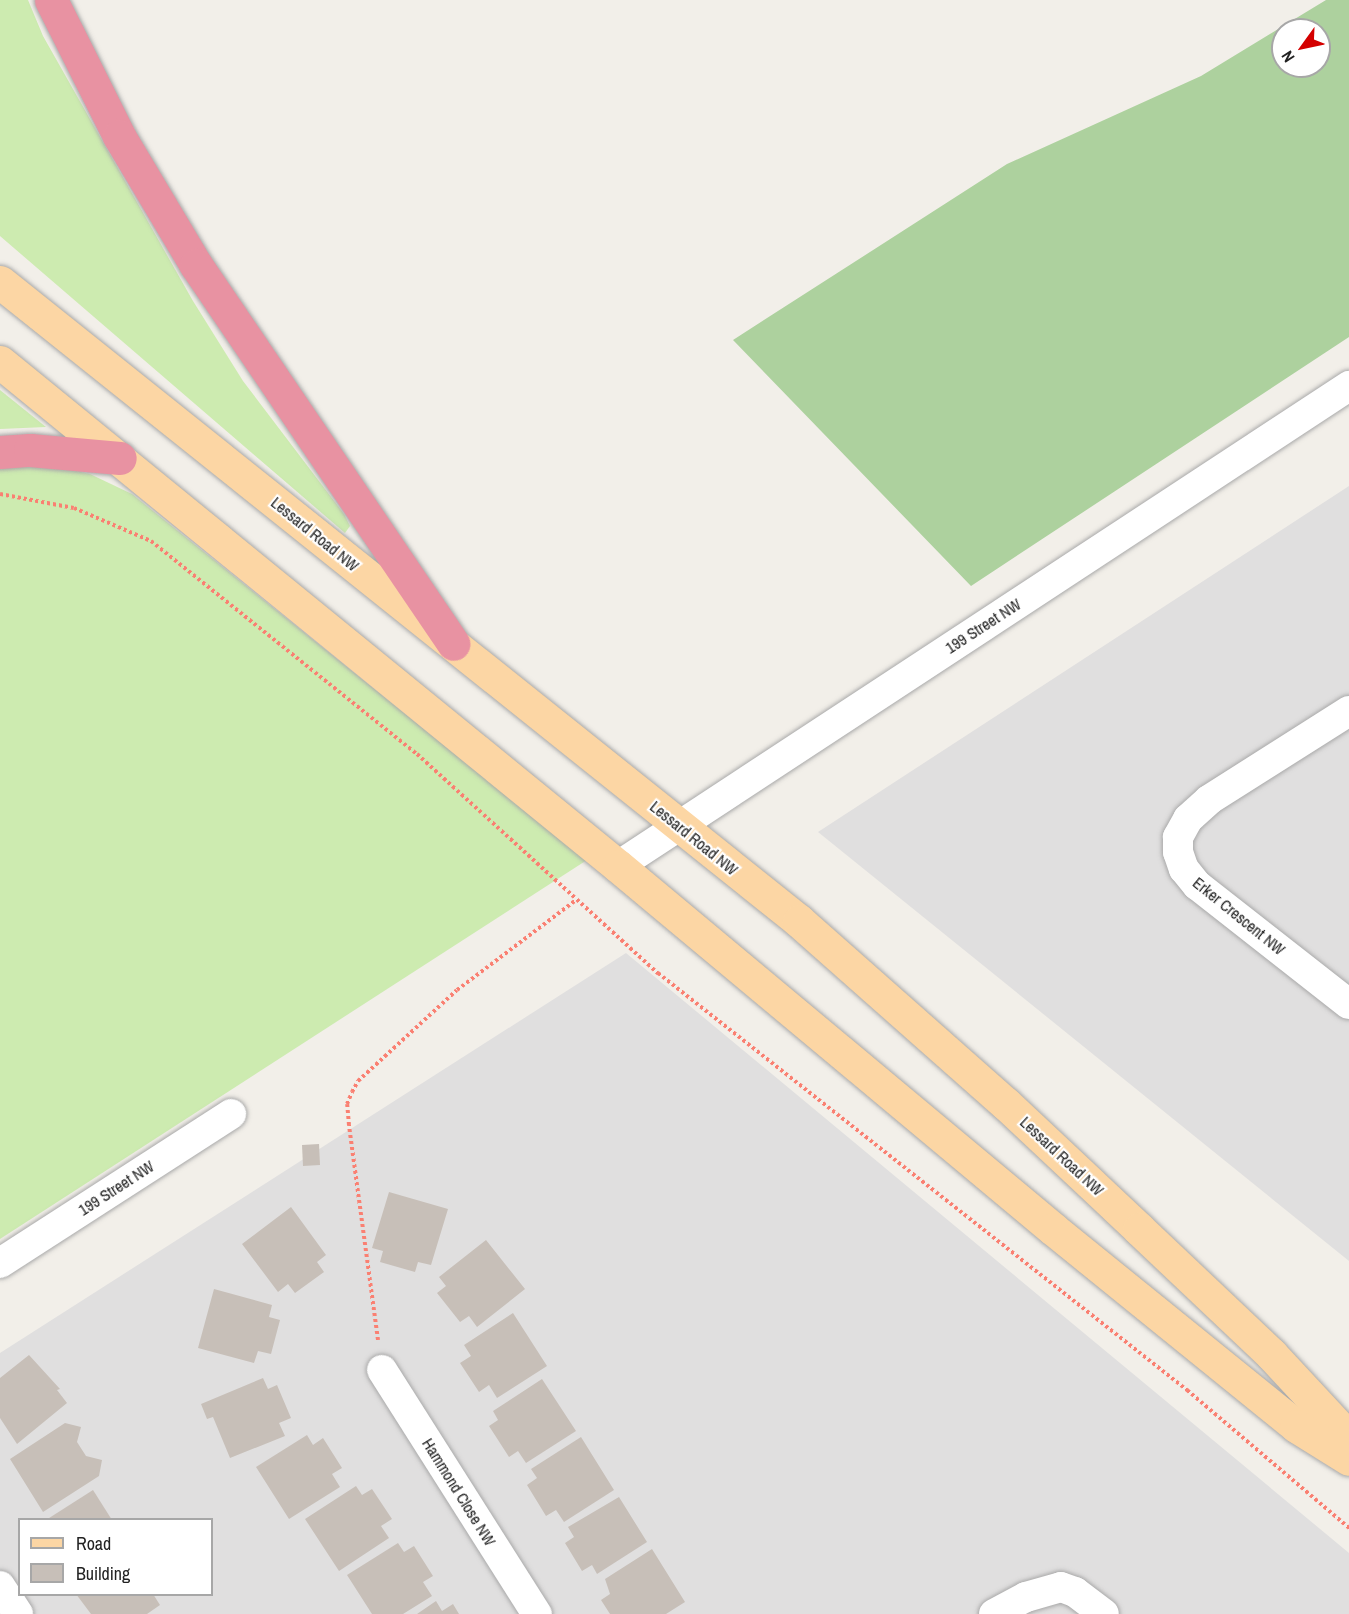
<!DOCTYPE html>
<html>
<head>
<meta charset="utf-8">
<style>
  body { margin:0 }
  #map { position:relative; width:1349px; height:1614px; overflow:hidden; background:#f2efe9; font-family:"Archivo Narrow",sans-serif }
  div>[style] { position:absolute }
  .residential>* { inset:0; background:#e0dfdf }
  .grass>* { inset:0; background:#cdebb0 }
  .forest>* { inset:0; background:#add19e }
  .building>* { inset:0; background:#c7bfb8 }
  .path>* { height:4px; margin-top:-2px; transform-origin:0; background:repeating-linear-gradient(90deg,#fa8072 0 3px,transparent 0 6px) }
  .roads { filter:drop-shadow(0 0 2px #a9a9a9) drop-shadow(0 0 2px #a9a9a9) }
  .minor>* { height:30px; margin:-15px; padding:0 15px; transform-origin:15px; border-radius:15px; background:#fff }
  .major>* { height:33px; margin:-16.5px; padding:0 16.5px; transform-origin:16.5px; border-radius:16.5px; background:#fcd6a4 }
  .highway>* { height:33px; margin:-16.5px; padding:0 16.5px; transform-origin:16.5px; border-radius:16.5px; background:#e892a2 }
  span { translate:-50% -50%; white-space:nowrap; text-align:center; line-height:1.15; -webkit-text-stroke:4.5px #fff; paint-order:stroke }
  .street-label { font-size:16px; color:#222 }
  .legend { position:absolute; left:18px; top:1518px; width:195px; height:78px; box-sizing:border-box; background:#fff; border:2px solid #a7a7a7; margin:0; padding:8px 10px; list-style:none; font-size:18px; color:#222 }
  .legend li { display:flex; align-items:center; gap:12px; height:30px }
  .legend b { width:30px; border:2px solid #a7a7a7 }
  .north { position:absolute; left:1271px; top:18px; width:60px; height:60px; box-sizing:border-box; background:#fff; border:2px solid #a7a7a7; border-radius:50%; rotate:237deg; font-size:16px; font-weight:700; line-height:24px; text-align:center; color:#222 }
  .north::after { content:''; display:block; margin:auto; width:21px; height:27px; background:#d40000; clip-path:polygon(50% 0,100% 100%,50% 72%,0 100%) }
</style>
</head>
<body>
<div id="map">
  <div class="residential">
    <div style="clip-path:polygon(1349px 486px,1349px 1261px,818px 832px)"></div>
    <div style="clip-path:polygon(evenodd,626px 953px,1349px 1553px,1349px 1614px,0 1614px,0 1353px,626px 953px,20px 1520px,212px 1520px,212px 1594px,20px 1594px,20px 1520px)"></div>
  </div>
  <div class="grass">
    <div style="clip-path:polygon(0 0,28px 0,43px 36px,193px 301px,243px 381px,344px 514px,350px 526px,345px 533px,0 236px)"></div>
    <div style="clip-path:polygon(0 390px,46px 427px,0 429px)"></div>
    <div style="clip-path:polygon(24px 459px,90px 474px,132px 494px,587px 860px,0 1239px,0 463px)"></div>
  </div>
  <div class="forest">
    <div style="clip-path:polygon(evenodd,1326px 0,1349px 0,1349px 337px,971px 586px,733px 340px,1007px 164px,1201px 76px,1326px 0,1283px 30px,1319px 30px,1319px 66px,1283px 66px,1283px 30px)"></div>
  </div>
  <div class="building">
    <div style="clip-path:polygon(319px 1144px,320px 1165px,303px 1166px,302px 1145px)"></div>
    <div style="clip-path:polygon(389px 1192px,448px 1209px,431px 1265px,418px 1262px,415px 1272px,380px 1262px,383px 1251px,372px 1248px)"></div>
    <div style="clip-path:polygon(291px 1207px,326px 1255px,317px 1262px,324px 1272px,295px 1293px,288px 1284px,278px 1292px,242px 1244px)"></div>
    <div style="clip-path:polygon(486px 1240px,525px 1289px,477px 1327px,469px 1316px,460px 1322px,437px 1293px,446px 1286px,439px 1277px)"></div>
    <div style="clip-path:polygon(214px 1289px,272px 1305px,269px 1317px,280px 1320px,271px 1354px,258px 1351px,254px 1363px,198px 1348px)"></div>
    <div style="clip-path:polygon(513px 1313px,547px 1366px,497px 1398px,489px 1385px,479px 1392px,460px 1363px,471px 1356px,464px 1345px)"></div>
    <div style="clip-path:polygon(29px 1355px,60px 1389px,57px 1390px,67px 1403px,17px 1444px,0 1418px,0 1378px)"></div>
    <div style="clip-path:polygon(263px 1378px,268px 1389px,277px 1385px,291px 1418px,279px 1423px,285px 1436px,230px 1458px,213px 1417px,207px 1419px,201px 1404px)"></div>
    <div style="clip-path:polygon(542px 1379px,576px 1431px,526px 1463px,518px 1451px,509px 1457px,489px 1426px,498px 1420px,493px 1411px)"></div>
    <div style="clip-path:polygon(65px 1423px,81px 1427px,77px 1442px,86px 1456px,102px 1460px,99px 1476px,43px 1512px,10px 1459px)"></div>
    <div style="clip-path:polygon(307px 1435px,313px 1445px,323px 1438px,342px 1468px,332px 1474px,340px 1487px,289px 1519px,256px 1467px)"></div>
    <div style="clip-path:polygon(581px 1437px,614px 1490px,564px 1522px,556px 1510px,546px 1516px,527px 1485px,537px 1478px,531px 1469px)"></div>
    <div style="clip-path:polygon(356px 1486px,362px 1495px,372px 1489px,392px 1519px,381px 1526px,389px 1538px,339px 1571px,305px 1519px)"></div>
    <div style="clip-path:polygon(93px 1490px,112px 1520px,46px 1520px)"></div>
    <div style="clip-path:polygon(619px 1497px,647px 1542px,597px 1574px,592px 1565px,582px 1571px,565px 1543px,574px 1537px,568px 1527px)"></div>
    <div style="clip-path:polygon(398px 1543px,404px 1552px,414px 1546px,433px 1576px,423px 1582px,432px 1596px,403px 1614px,372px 1614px,347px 1575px)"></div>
    <div style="clip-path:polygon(652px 1549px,685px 1602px,666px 1614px,610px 1614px,601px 1600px,610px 1594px,605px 1579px)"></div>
    <div style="clip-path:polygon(76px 1594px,153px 1594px,160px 1605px,147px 1614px,91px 1614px)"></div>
    <div style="clip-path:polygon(436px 1601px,442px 1611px,453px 1604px,459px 1614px,417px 1614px)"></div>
  </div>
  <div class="path">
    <div style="left:0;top:494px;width:75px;rotate:10.7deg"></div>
    <div style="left:74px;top:508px;width:84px;rotate:23.2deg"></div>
    <div style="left:151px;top:541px;width:341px;rotate:38.7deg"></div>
    <div style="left:417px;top:754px;width:326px;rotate:42.3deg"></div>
    <div style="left:658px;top:973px;width:674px;rotate:38.25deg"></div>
    <div style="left:1187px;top:1390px;width:213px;rotate:40.4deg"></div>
    <div style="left:378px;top:1340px;width:217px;rotate:-97.7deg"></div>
    <div style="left:349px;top:1125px;width:21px;rotate:-95deg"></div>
    <div style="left:347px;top:1104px;width:13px;rotate:-67deg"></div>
    <div style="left:352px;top:1092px;width:13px;rotate:-61deg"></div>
    <div style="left:358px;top:1081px;width:134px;rotate:-42.6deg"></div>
    <div style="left:457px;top:990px;width:149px;rotate:-37.1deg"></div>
  </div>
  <div class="roads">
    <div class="minor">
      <div style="left:1349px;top:711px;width:166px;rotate:147.6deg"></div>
      <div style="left:1209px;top:800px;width:28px;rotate:138deg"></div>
      <div style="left:1188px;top:819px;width:21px;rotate:119deg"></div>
      <div style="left:1178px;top:837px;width:15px;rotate:90deg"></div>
      <div style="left:1178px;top:852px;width:18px;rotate:71deg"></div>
      <div style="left:1184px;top:869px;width:21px;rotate:51deg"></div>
      <div style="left:1197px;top:885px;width:193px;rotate:38.1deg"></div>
      <div style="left:618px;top:866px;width:875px;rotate:-33.29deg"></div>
      <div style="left:0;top:1263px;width:275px;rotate:-32.8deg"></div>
      <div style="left:382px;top:1370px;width:289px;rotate:57.6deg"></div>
      <div style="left:0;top:1586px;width:33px;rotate:57deg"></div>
      <div style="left:994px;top:1614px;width:36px;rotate:-28deg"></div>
      <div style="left:1026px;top:1597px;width:36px;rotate:-16deg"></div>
      <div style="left:1061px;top:1587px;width:15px;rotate:20deg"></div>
      <div style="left:1075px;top:1592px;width:36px;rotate:37deg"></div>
    </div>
    <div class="major">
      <div style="left:0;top:282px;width:1023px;rotate:38.65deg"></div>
      <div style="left:799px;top:921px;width:275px;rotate:41.5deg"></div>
      <div style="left:1005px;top:1103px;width:184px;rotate:43.2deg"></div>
      <div style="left:1139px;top:1229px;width:182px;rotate:43.4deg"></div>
      <div style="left:1271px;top:1354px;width:115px;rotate:47.1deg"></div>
      <div style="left:0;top:362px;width:797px;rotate:39.2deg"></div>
      <div style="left:618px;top:866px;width:567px;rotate:39.84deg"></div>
      <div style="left:1053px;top:1229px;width:313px;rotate:39deg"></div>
      <div style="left:1296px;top:1426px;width:62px;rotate:31.9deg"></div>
    </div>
    <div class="highway">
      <div style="left:51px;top:0;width:152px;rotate:63.4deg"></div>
      <div style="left:119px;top:136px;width:150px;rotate:59.2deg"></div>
      <div style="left:196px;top:265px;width:458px;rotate:55.8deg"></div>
      <div style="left:0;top:452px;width:30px;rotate:-4deg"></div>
      <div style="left:30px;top:450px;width:90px;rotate:5.1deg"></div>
    </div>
  </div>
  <div class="street-label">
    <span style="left:315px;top:534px;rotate:39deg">Lessard Road NW</span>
    <span style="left:983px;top:626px;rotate:-33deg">199 Street NW</span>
    <span style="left:694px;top:838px;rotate:39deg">Lessard Road NW</span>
    <span style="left:1239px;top:916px;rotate:39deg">Erker Crescent NW</span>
    <span style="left:1062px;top:1156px;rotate:43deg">Lessard Road NW</span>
    <span style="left:116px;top:1188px;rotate:-33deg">199 Street NW</span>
    <span style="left:459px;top:1492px;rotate:58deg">Hammond Close NW</span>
  </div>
  <ul class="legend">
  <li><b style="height:8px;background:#fcd6a4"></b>Road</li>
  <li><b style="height:16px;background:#c7bfb8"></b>Building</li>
  </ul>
  <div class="north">N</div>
</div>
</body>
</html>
